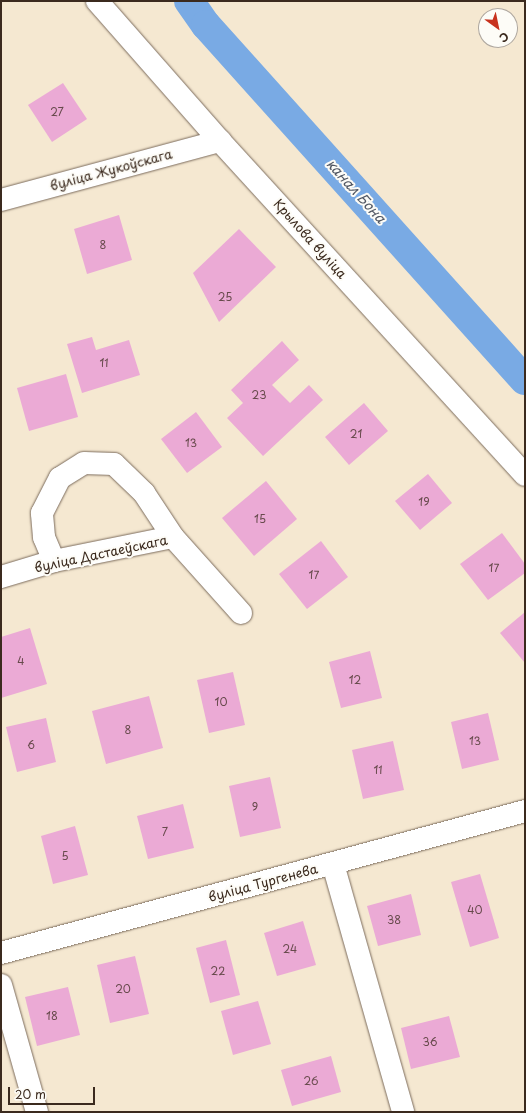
<!DOCTYPE html>
<html>
<head>
<meta charset="utf-8">
<style>
  body { margin:0 }
  #map { position:relative; width:526px; height:1113px; overflow:hidden; background:#f5e8d1; font-family:"Playpen Sans",sans-serif }
  div>[style] { position:absolute }
  .canal>* { height:30px; margin:-15px; padding:0 15px; transform-origin:15px; border-radius:15px; background:#79aae4 }
  .building>* { inset:0; background:#ebaad5 }
  .roads { filter:drop-shadow(0 0 1px #7c6c5d) drop-shadow(0 0 1px #7c6c5d) }
  .minor>* { height:22px; margin:-11px; padding:0 11px; transform-origin:11px; border-radius:11px; background:#fff }
  span { translate:-50% -50%; white-space:nowrap; text-align:center; line-height:1.15; -webkit-text-stroke:4px #fdfcf7; paint-order:stroke }
  .number-label { font-size:11px; color:#674a4c }
  .number-label span { -webkit-text-stroke-width:0 }
  .street-label { font-size:13px; color:#3b2a1e }
  .water-label { font-size:14px; color:#515763; font-style:italic }
  .frame { position:absolute; inset:0; border:2px solid #3b2a1e; pointer-events:none }
  .north { position:absolute; left:478px; top:8px; width:40px; height:40px; box-sizing:border-box; background:#fdfcf7; border:1px solid #afa8a0; border-radius:50%; rotate:147deg; font-size:11px; font-weight:700; line-height:16px; text-align:center; color:#3b2a1e }
  .north::after { content:''; display:block; margin:auto; width:14px; height:18px; background:#c8321e; clip-path:polygon(50% 0,100% 100%,50% 72%,0 100%) }
  .scale { position:absolute; left:8px; top:1087px; width:87px; height:18px; box-sizing:border-box; border:2px solid #3b2a1e; border-top:0; padding-left:5px; font-size:12px; line-height:14px; white-space:nowrap; color:#3b2a1e; -webkit-text-stroke:3px #fdfcf7; paint-order:stroke }
</style>
</head>
<body>
<div id="map">
  <div class="canal">
    <div style="left:189px;top:1px;width:29px;rotate:55deg"></div>
    <div style="left:206px;top:25px;width:477px;rotate:48.1deg"></div>
  </div>
  <div class="building">
    <div style="clip-path:polygon(63px 83px,87px 119px,52px 142px,28px 105px)"></div>
    <div style="clip-path:polygon(119px 215px,132px 260px,87px 274px,74px 229px)"></div>
    <div style="clip-path:polygon(239px 229px,276px 267px,219px 322px,193px 273px)"></div>
    <div style="clip-path:polygon(92px 337px,96px 350px,129px 340px,140px 375px,82px 393px,67px 344px)"></div>
    <div style="clip-path:polygon(282px 341px,299px 360px,272px 385px,290px 403px,309px 385px,323px 400px,263px 456px,227px 418px,243px 403px,231px 390px)"></div>
    <div style="clip-path:polygon(66px 374px,78px 417px,29px 431px,17px 388px)"></div>
    <div style="clip-path:polygon(364px 403px,388px 431px,349px 465px,325px 437px)"></div>
    <div style="clip-path:polygon(196px 412px,222px 447px,187px 473px,161px 439px)"></div>
    <div style="clip-path:polygon(428px 474px,452px 503px,420px 530px,395px 501px)"></div>
    <div style="clip-path:polygon(266px 481px,297px 519px,254px 556px,222px 518px)"></div>
    <div style="clip-path:polygon(502px 533px,525px 564px,525px 573px,488px 600px,460px 564px)"></div>
    <div style="clip-path:polygon(321px 541px,348px 577px,307px 609px,279px 574px)"></div>
    <div style="clip-path:polygon(525px 612px,525px 663px,500px 633px)"></div>
    <div style="clip-path:polygon(30px 628px,47px 684px,1px 698px,1px 637px)"></div>
    <div style="clip-path:polygon(370px 651px,382px 698px,341px 708px,329px 662px)"></div>
    <div style="clip-path:polygon(233px 672px,245px 725px,209px 733px,197px 680px)"></div>
    <div style="clip-path:polygon(149px 696px,163px 748px,106px 764px,92px 711px)"></div>
    <div style="clip-path:polygon(488px 713px,499px 760px,462px 769px,451px 722px)"></div>
    <div style="clip-path:polygon(46px 718px,56px 762px,17px 772px,6px 727px)"></div>
    <div style="clip-path:polygon(393px 741px,404px 790px,363px 799px,352px 750px)"></div>
    <div style="clip-path:polygon(270px 777px,281px 828px,240px 837px,229px 786px)"></div>
    <div style="clip-path:polygon(183px 804px,194px 848px,148px 859px,137px 816px)"></div>
    <div style="clip-path:polygon(75px 826px,88px 875px,53px 884px,41px 836px)"></div>
    <div style="clip-path:polygon(480px 874px,499px 938px,470px 947px,451px 882px)"></div>
    <div style="clip-path:polygon(411px 894px,421px 935px,378px 946px,367px 906px)"></div>
    <div style="clip-path:polygon(303px 921px,316px 965px,277px 976px,264px 933px)"></div>
    <div style="clip-path:polygon(226px 940px,240px 995px,210px 1003px,196px 948px)"></div>
    <div style="clip-path:polygon(135px 956px,149px 1014px,110px 1023px,97px 965px)"></div>
    <div style="clip-path:polygon(68px 987px,80px 1035px,37px 1046px,25px 997px)"></div>
    <div style="clip-path:polygon(258px 1001px,271px 1044px,233px 1055px,221px 1011px)"></div>
    <div style="clip-path:polygon(449px 1016px,460px 1057px,411px 1069px,401px 1028px)"></div>
    <div style="clip-path:polygon(331px 1056px,341px 1092px,292px 1106px,281px 1070px)"></div>
  </div>
  <div class="roads">
    <div class="minor">
      <div style="left:97px;top:1px;width:186px;rotate:48.7deg"></div>
      <div style="left:220px;top:141px;width:452px;rotate:47.6deg"></div>
      <div style="left:1px;top:200px;width:227px;rotate:-15.1deg"></div>
      <div style="left:54px;top:561px;width:26px;rotate:-113deg"></div>
      <div style="left:44px;top:537px;width:24px;rotate:-95deg"></div>
      <div style="left:42px;top:513px;width:39px;rotate:-63deg"></div>
      <div style="left:60px;top:478px;width:28px;rotate:-32deg"></div>
      <div style="left:84px;top:463px;width:30px;rotate:2deg"></div>
      <div style="left:114px;top:464px;width:42px;rotate:44deg"></div>
      <div style="left:144px;top:493px;width:53px;rotate:56.6deg"></div>
      <div style="left:1px;top:577px;width:55px;rotate:-16.8deg"></div>
      <div style="left:54px;top:561px;width:121px;rotate:-11.4deg"></div>
      <div style="left:173px;top:537px;width:102px;rotate:48.2deg"></div>
      <div style="left:333px;top:864px;width:258px;rotate:74.2deg"></div>
      <div style="left:1px;top:953px;width:543px;rotate:-15.16deg"></div>
      <div style="left:1px;top:985px;width:132px;rotate:74.2deg"></div>
    </div>
  </div>
  <div class="number-label">
    <span style="left:57px;top:112px">27</span>
    <span style="left:103px;top:245px">8</span>
    <span style="left:225px;top:297px">25</span>
    <span style="left:104px;top:363px">11</span>
    <span style="left:259px;top:395px">23</span>
    <span style="left:356px;top:434px">21</span>
    <span style="left:191px;top:443px">13</span>
    <span style="left:424px;top:502px">19</span>
    <span style="left:260px;top:519px">15</span>
    <span style="left:494px;top:568px">17</span>
    <span style="left:314px;top:575px">17</span>
    <span style="left:21px;top:661px">4</span>
    <span style="left:355px;top:680px">12</span>
    <span style="left:221px;top:702px">10</span>
    <span style="left:128px;top:730px">8</span>
    <span style="left:475px;top:741px">13</span>
    <span style="left:31px;top:745px">6</span>
    <span style="left:378px;top:770px">11</span>
    <span style="left:255px;top:807px">9</span>
    <span style="left:165px;top:832px">7</span>
    <span style="left:65px;top:856px">5</span>
    <span style="left:475px;top:910px">40</span>
    <span style="left:394px;top:920px">38</span>
    <span style="left:290px;top:949px">24</span>
    <span style="left:218px;top:971px">22</span>
    <span style="left:123px;top:989px">20</span>
    <span style="left:52px;top:1016px">18</span>
    <span style="left:430px;top:1042px">36</span>
    <span style="left:311px;top:1081px">26</span>
  </div>
  <div class="street-label">
    <span style="left:111px;top:170px;rotate:-15deg">вуліца Жукоўскага</span>
    <span style="left:310px;top:239px;rotate:48deg">Крылова вуліца</span>
    <span style="left:101px;top:554px;rotate:-12deg">вуліца Дастаеўскага</span>
    <span style="left:263px;top:883px;rotate:-15deg">вуліца Тургенева</span>
  </div>
  <div class="water-label">
    <span style="left:356px;top:191px;rotate:48deg">канал Бона</span>
  </div>
  <div class="frame"></div>
  <div class="north">С</div>
  <div class="scale">20 m</div>
</div>
</body>
</html>
